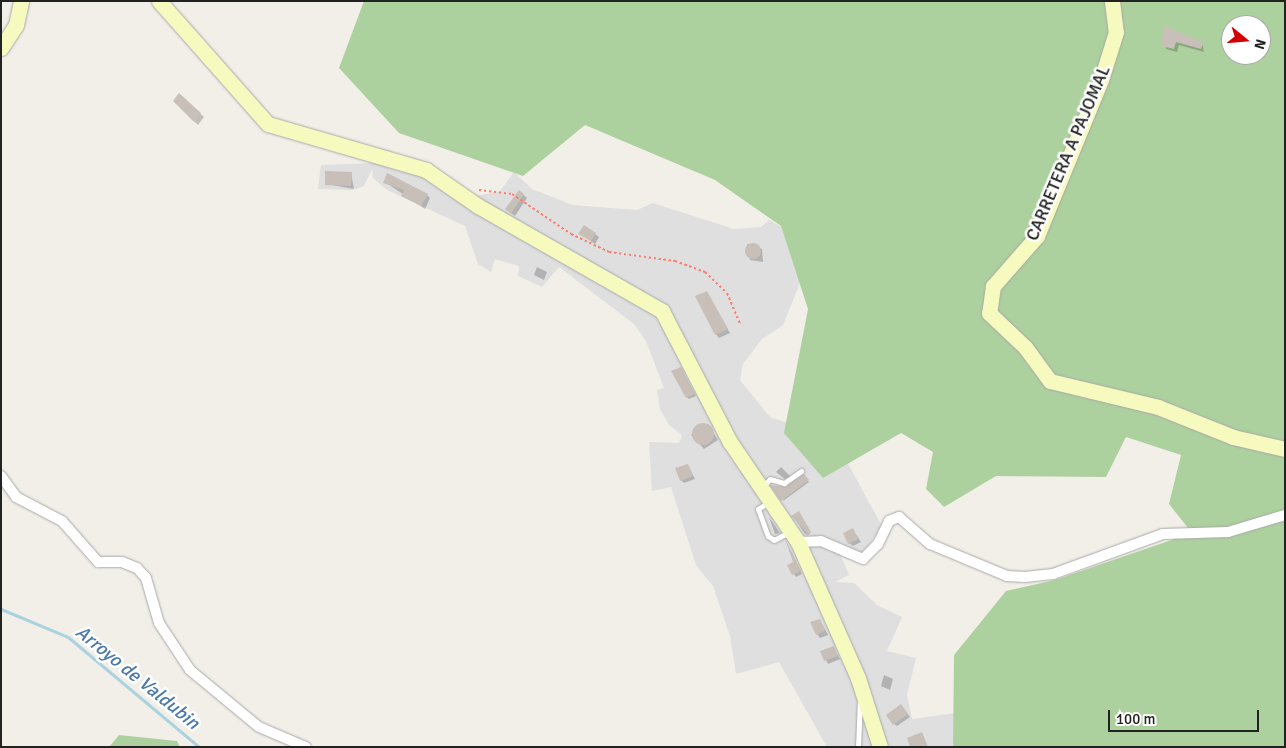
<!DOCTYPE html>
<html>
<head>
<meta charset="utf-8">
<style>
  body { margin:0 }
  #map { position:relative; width:1286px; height:748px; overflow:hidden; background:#f2efe9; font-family:Signika,sans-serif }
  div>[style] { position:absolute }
  .residential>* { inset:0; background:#e0dfdf }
  .forest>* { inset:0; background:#add19e }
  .shadow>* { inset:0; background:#0003 }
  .stream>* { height:3px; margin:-1.5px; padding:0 1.5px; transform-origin:1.5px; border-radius:1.5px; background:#aad3df }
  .building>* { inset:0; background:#c7bfb8 }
  .round { border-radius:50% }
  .path>* { height:2px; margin-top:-1px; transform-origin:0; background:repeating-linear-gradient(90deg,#fa8072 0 2.5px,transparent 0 5px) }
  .roads { filter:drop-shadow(0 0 1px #a9a9a9) drop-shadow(0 0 1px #a9a9a9) }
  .lane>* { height:5px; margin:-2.5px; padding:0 2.5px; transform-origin:2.5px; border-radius:2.5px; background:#fff }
  .street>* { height:10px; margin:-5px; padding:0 5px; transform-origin:5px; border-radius:5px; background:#fff }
  .secondary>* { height:15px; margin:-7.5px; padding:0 7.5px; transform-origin:7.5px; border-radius:7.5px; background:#f7fabf }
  span { translate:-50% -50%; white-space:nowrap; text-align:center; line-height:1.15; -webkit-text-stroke:5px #fff; paint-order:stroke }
  .street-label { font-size:18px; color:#222 }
  .water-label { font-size:19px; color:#4a7aab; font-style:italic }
  .frame { position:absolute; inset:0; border:2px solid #222; pointer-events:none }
  .north { position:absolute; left:1221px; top:15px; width:50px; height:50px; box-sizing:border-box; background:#fff; border:1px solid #a7a7a7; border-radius:50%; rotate:107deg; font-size:14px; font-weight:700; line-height:20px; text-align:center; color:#222 }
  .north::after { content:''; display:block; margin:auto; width:18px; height:22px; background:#d40000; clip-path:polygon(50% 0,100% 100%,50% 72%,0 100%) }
  .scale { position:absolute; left:1108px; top:710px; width:151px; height:22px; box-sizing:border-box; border:2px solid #222; border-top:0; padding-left:6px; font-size:15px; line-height:18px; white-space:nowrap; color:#222; -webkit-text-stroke:4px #fff; paint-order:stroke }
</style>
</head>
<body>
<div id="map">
  <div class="residential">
    <div style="clip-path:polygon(377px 163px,407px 169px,471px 197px,500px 191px,514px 172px,532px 189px,573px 205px,637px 210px,653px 203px,734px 229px,761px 227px,769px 220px,793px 233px,802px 278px,783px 325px,762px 339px,743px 364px,740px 380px,770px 417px,794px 425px,847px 462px,882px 526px,862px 554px,837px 547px,849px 575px,835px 582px,854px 583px,877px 605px,902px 617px,887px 651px,916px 658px,907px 695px,912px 719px,962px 712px,952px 747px,827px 747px,779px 662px,736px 674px,730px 636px,713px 586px,696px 565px,671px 487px,652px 491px,649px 442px,679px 443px,682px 435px,669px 425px,660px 409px,657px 390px,664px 388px,646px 341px,634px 324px,559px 267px,542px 287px,518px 276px,519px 266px,495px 259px,491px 272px,478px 264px,465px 226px,387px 190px,373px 178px,372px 169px,364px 186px,352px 190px,318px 189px,321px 165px)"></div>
  </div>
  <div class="forest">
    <div style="clip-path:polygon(evenodd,364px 1px,1285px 1px,1285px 747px,953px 747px,954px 655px,1006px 591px,1055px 580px,1192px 533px,1169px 504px,1181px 455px,1126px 437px,1106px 477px,996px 476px,944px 507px,926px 489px,933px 452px,901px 433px,823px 478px,784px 433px,808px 309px,781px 226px,715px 180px,585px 125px,523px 176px,399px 133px,339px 68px,364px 1px,1231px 25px,1261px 25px,1261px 55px,1231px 55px,1231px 25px)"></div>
    <div style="clip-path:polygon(119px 735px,177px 741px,180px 747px,109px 747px)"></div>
  </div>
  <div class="shadow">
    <div style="clip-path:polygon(1165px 28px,1202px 43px,1204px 52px,1179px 45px,1177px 52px,1166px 49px)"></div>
    <div style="clip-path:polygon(179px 95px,204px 117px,198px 125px,174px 101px)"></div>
    <div style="clip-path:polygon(351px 173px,354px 189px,326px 184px)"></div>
    <div style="clip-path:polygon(385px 182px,427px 195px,430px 198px,425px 209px)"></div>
    <div style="clip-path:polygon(520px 192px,527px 198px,515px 216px,510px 212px)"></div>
    <div style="clip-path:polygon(580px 234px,595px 234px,599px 237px,595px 244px)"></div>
    <div style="clip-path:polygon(747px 244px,762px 249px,763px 262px,750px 260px)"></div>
    <div style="clip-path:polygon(537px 267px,547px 272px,544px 280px,534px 275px)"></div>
    <div style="clip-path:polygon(706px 292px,730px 333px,719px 338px,716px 334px)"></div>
    <div style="clip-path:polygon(682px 371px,696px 396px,689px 399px,687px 397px)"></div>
    <div style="clip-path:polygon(708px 424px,718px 440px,704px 449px,691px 435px)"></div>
    <div style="clip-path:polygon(688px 465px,695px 479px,684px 483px,681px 480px)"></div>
    <div style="clip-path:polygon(781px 467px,790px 476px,785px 479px,776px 472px)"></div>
    <div style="clip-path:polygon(804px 476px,809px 482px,783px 501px,785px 489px)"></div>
    <div style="clip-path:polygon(793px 516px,809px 535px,805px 534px)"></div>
    <div style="clip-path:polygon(769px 517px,780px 533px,775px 534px)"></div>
    <div style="clip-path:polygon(853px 530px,861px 542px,853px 546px,849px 543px)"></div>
    <div style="clip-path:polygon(790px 549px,802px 574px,796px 577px,789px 566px,795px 563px)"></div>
    <div style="clip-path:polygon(820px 620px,828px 635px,820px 638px,817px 634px)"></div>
    <div style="clip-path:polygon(833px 647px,840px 659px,828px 664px,822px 652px)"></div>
    <div style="clip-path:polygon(884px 675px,893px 679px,890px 690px,881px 686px)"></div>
    <div style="clip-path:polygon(903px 708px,910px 717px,897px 726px,894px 724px)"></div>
  </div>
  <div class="stream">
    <div style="left:1px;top:609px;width:73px;rotate:22.7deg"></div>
    <div style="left:68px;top:637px;width:171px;rotate:40deg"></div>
  </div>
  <div class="building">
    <div style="clip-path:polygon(1164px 26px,1203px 42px,1201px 49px,1176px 42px,1174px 49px,1161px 46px)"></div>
    <div style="clip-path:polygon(179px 93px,201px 113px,194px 122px,173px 101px)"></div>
    <div style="clip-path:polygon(325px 171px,352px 172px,351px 186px,325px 185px)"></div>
    <div style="clip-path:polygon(387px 173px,428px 194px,421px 206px,401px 196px,404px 190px,383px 183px)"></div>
    <div style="clip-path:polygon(519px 190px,524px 194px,511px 214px,505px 209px)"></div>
    <div style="clip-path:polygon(584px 225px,596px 233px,591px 241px,578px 234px)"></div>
    <div class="round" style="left:745px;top:243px;width:16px;height:16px"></div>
    <div style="clip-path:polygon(707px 291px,728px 329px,715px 335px,695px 296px)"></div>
    <div style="clip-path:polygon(681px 367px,695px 394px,686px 398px,671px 371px)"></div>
    <div class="round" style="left:692px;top:423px;width:22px;height:22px"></div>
    <div style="clip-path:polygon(688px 464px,693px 476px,680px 481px,675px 468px)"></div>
    <div style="clip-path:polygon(804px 474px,809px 480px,781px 501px,770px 485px,785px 487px)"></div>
    <div style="clip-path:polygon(799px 511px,811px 532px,809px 535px,791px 516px)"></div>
    <div style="clip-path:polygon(853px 528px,858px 539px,848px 544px,843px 533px)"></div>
    <div style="clip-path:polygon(785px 539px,801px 571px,792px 575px,787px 565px,793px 562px)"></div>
    <div style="clip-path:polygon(820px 619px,825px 631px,816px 635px,810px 622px)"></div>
    <div style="clip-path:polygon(834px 646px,838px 656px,824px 661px,820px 651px)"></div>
    <div style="clip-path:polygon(901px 704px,908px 714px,893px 725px,886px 715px)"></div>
    <div style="clip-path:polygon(922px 732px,928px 747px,910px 747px,907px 738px)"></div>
  </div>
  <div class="path">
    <div style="left:479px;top:190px;width:33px;rotate:7deg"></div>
    <div style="left:512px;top:194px;width:71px;rotate:34.1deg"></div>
    <div style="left:571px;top:234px;width:42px;rotate:25.3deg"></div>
    <div style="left:609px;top:252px;width:67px;rotate:7.8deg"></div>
    <div style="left:675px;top:261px;width:32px;rotate:20deg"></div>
    <div style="left:705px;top:272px;width:30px;rotate:44deg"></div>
    <div style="left:727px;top:293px;width:33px;rotate:67deg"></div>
  </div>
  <div class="roads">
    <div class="lane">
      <div style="left:762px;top:487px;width:11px;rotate:-45deg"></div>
      <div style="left:770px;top:479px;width:15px;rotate:16deg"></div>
      <div style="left:784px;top:483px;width:21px;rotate:-35deg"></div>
      <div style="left:769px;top:502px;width:13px;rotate:148deg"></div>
      <div style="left:758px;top:509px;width:29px;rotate:70deg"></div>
      <div style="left:768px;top:536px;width:7px;rotate:34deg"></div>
      <div style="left:774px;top:540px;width:17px;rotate:-28deg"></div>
      <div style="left:858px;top:747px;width:47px;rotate:-87.6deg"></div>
    </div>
    <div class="street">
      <div style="left:1px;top:476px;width:26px;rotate:54deg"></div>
      <div style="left:16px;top:497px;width:52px;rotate:27.6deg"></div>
      <div style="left:62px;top:521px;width:55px;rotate:48.7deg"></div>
      <div style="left:98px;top:562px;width:24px"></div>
      <div style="left:122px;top:562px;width:16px;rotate:22deg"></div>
      <div style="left:137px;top:568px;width:13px;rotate:48deg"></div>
      <div style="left:146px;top:578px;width:47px;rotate:73.9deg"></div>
      <div style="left:159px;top:623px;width:56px;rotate:56.6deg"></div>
      <div style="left:190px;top:670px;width:89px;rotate:39.6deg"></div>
      <div style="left:259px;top:727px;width:51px;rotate:23.1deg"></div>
      <div style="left:798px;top:542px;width:23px;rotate:-2deg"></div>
      <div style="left:821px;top:541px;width:46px;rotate:23.2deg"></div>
      <div style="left:863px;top:559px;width:21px;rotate:-45deg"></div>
      <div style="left:878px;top:544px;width:25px;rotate:-64deg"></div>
      <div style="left:889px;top:521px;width:11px;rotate:-22deg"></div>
      <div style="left:899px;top:517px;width:41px;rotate:41.1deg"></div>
      <div style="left:930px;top:544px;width:83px;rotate:22.6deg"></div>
      <div style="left:1007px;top:576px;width:18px;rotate:3deg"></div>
      <div style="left:1025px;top:577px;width:28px;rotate:-6deg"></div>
      <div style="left:1053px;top:574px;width:117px;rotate:-20deg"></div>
      <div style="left:1163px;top:534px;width:65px;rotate:-1.8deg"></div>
      <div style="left:1228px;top:532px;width:59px;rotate:-16.6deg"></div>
    </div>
    <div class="secondary">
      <div style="left:159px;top:1px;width:164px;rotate:48.5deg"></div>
      <div style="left:268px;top:124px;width:165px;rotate:16.2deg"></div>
      <div style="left:426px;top:170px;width:63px;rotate:34.7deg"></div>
      <div style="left:478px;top:206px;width:212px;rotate:29.7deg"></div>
      <div style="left:662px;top:311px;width:148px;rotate:62.6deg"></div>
      <div style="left:730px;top:442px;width:121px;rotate:55.8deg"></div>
      <div style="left:798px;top:542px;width:149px;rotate:66.2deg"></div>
      <div style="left:858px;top:678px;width:72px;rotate:72.3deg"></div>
      <div style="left:1112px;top:1px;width:31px;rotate:83deg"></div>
      <div style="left:1116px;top:32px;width:50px;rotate:107.4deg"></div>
      <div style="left:1101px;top:80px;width:169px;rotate:112.3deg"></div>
      <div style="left:1037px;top:236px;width:67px;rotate:131.3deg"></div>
      <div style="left:993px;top:286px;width:27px;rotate:98deg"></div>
      <div style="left:989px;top:313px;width:50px;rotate:43.4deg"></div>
      <div style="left:1025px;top:347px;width:42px;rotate:53.7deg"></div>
      <div style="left:1050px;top:381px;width:111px;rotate:13.5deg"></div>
      <div style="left:1158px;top:407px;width:81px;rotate:21.8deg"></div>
      <div style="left:1233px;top:437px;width:53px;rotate:13deg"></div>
      <div style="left:1px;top:48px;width:27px;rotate:-57deg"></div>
      <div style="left:16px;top:25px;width:25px;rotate:-78deg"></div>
    </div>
  </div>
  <div class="street-label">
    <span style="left:1068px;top:153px;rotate:-67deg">CARRETERA A PAJOMAL</span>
  </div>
  <div class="water-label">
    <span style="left:137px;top:678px;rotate:39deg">Arroyo de Valdubin</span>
  </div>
  <div class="frame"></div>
  <div class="north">N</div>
  <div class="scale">100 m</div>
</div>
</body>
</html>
